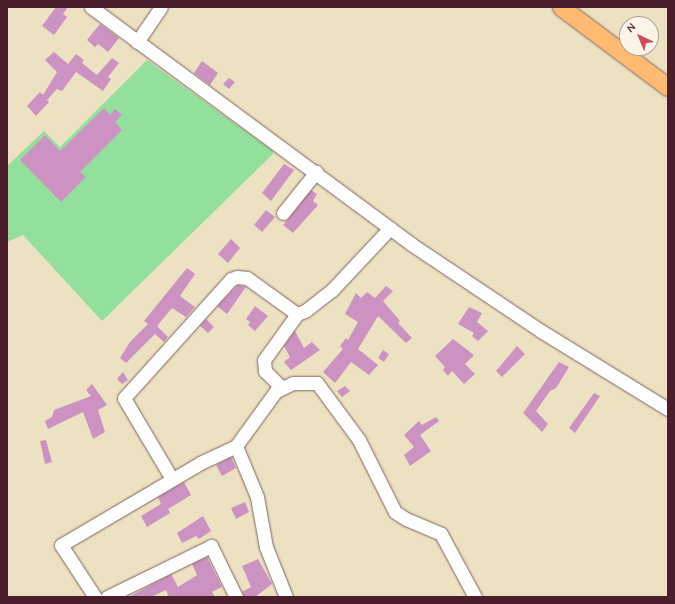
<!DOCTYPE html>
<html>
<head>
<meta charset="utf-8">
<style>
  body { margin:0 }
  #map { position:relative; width:675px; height:604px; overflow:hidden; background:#ece2c1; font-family:Mynerve,sans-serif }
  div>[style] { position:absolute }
  .green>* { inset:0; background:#93df9c }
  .building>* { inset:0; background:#cb92c2 }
  .roads { filter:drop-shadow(0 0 1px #836360) drop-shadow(0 0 1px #836360) }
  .minor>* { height:13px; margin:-6.5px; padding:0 6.5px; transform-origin:6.5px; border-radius:6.5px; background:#fff }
  .major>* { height:17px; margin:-8.5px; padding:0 8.5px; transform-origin:8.5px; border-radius:8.5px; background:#ffbb71 }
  span { translate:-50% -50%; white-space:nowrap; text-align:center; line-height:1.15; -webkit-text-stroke:3px #fcf5e5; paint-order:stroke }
  .frame { position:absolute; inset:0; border:8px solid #4a1f2b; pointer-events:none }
  .north { position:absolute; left:619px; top:16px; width:40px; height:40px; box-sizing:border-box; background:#fcf5e5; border:1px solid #b59f9b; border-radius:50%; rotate:316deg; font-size:11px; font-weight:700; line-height:16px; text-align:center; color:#4a1f2b }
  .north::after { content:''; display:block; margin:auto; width:14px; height:18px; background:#d1495b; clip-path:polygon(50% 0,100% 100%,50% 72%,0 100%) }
</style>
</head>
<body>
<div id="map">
  <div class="green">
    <div style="clip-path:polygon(147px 60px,273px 151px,273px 154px,102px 321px,23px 235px,7px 242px,7px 166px,44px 131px,60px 147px)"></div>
  </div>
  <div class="building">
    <div style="clip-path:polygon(56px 7px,68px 7px,63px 14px,67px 17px,54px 35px,42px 26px)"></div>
    <div style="clip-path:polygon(100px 24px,119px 38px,108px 52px,98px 44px,95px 47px,87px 40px)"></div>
    <div style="clip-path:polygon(54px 52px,68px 64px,76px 54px,84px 60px,82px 63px,97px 75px,112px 58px,119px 63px,108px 77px,111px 79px,103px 91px,76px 72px,62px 91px,57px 89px,47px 100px,49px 102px,36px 116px,27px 106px,40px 92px,43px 95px,57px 72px,45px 60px)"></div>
    <div style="clip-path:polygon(202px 61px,218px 73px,210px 85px,194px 73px)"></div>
    <div style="clip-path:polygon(229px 78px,235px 82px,229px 89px,223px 84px)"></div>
    <div style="clip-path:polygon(104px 108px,110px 115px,115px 109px,122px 115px,115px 122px,122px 130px,80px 172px,86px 177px,61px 202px,20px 160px,45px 135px,60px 151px)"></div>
    <div style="clip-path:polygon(284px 164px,294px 170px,271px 201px,262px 193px)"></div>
    <div style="clip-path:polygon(311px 190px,317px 194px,313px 201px,318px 205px,293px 233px,283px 225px)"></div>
    <div style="clip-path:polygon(266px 210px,275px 217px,262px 232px,254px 225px)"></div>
    <div style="clip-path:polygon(231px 239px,240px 248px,228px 263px,218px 254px)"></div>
    <div style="clip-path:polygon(187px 268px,195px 274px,180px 296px,195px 307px,186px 317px,172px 308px,157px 326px,168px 337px,164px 342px,155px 334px,126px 363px,120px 358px,130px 342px,148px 324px,144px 321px)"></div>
    <div style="clip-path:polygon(238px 285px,246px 287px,227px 314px,217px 306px)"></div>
    <div style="clip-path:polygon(386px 286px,393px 291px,383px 301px,400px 321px,398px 323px,412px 338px,406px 343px,378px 316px,358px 349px,378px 365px,369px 375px,351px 362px,335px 383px,323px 372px,343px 349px,340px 346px,346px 338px,348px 340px,358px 322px,345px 314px,356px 293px,361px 298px,367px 292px,375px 298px)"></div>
    <div style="clip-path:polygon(255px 306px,268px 316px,255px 331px,248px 325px,250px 322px,246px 319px)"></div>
    <div style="clip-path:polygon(469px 307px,482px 313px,477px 322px,488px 331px,478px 341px,472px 336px,474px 333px,458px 324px)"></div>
    <div style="clip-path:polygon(206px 319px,214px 327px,208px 333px,200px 326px)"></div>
    <div style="clip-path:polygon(295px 331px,304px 348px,312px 342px,320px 350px,291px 370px,284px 362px,290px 357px,284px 346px)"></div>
    <div style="clip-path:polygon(453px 339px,474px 355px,465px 364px,475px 374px,464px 384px,452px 371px,448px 376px,443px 370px,445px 367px,435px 356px)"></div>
    <div style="clip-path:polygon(517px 346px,525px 354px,502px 377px,496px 371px)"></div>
    <div style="clip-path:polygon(383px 350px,389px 354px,384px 362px,378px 358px)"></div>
    <div style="clip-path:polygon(559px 362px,569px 367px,556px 388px,550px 391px,536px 411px,548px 424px,542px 432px,523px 413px)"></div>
    <div style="clip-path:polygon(123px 372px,128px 380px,122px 384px,117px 379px)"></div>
    <div style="clip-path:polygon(92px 384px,107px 405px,98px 410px,105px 432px,93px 439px,83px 412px,48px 429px,45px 421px,52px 417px,54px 410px,91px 396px,86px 390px)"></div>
    <div style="clip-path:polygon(345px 386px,350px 391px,342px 397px,337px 391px)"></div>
    <div style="clip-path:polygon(594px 393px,600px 396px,575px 433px,569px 428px)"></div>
    <div style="clip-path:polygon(436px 417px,439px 421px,420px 435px,431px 451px,410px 466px,404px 455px,414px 447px,404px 435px,419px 421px,422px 425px)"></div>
    <div style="clip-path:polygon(46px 440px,52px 462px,45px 464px,40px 441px)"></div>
    <div style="clip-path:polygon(231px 457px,236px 468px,222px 476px,216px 465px)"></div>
    <div style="clip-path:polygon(184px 482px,191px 495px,168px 509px,170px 513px,147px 527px,141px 516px,161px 504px,158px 497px)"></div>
    <div style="clip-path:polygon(245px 502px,249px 512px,236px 519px,231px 508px)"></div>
    <div style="clip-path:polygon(203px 516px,211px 531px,199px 539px,196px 536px,182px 543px,177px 533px)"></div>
    <div style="clip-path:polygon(207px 557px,222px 587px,212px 592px,215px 597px,169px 597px,166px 590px,151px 597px,129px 597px,171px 574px,178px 587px,197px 575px,192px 564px)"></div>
    <div style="clip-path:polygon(258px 559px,272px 584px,255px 597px,244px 597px,242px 592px,251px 587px,242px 566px)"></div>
  </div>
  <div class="roads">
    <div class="minor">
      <div style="left:91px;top:7px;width:398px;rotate:36.5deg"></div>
      <div style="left:411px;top:244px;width:156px;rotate:33.8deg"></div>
      <div style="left:541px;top:331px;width:149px;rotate:31.6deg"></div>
      <div style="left:137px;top:42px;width:42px;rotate:-55.6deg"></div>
      <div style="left:283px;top:213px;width:53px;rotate:-51.2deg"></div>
      <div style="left:281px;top:387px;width:23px;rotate:-135deg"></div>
      <div style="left:265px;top:371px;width:11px;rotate:-95deg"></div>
      <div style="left:264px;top:360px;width:57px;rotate:-54.3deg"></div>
      <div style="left:297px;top:314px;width:9px;rotate:-21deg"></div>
      <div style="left:305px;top:311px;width:34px;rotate:-38deg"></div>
      <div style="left:332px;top:290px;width:85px;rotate:-46.9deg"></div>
      <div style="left:236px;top:446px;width:55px;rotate:67.6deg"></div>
      <div style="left:257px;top:497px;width:51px;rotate:79.8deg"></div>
      <div style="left:266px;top:547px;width:54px;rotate:68.2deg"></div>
      <div style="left:172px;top:479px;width:94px;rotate:-120.7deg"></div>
      <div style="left:124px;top:398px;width:160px;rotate:-48deg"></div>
      <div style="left:231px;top:279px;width:6px;rotate:-18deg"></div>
      <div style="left:237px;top:277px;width:10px;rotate:6deg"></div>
      <div style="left:247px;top:278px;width:62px;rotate:35.8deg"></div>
      <div style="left:95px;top:597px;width:62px;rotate:-123.2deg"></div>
      <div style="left:61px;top:545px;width:161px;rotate:-30.5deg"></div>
      <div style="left:200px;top:463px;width:40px;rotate:-25deg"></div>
      <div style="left:236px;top:446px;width:68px;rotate:-54deg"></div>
      <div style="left:276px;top:391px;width:19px;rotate:-25deg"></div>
      <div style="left:293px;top:383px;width:24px"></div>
      <div style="left:317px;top:383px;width:71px;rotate:53.6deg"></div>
      <div style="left:359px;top:440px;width:80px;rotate:63.4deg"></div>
      <div style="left:395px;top:512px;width:13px;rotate:32deg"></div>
      <div style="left:406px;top:519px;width:38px;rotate:23deg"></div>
      <div style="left:441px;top:534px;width:72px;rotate:61.6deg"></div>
      <div style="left:107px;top:597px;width:116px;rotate:-26.1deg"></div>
      <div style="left:211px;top:546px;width:57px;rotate:63.9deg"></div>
    </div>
    <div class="major">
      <div style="left:561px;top:7px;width:134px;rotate:36.8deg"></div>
    </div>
  </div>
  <div class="frame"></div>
  <div class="north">N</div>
</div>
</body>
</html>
